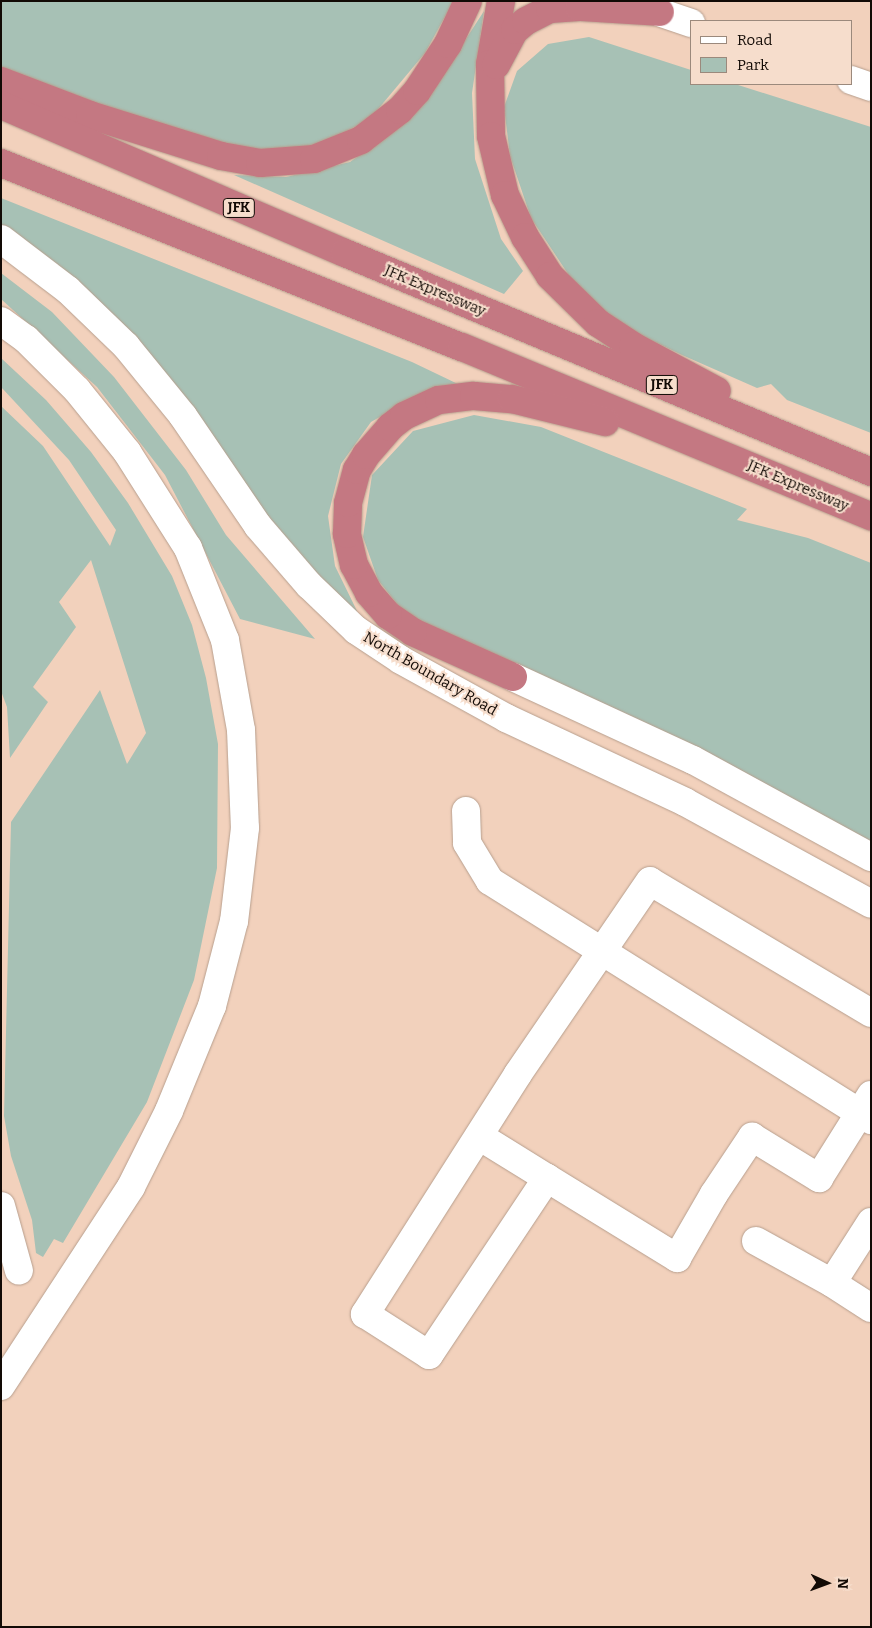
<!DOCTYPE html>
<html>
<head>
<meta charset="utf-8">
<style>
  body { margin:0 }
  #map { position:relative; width:872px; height:1628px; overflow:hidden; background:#f6ddcc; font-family:Bitter,serif }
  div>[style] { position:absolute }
  .built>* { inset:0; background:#f2d1bc }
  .green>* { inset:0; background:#a7c1b5 }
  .roads { filter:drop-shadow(0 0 1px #b79f8e) drop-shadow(0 0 1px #b79f8e) }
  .minor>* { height:28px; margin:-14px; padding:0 14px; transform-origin:14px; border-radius:14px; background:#fff }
  .highway>* { height:28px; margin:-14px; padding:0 14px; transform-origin:14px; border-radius:14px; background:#c47882 }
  span { translate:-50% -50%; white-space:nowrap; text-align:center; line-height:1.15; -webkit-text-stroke:4px #f6ddcc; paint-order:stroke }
  .shield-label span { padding:1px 4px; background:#f6ddcc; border:1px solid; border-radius:4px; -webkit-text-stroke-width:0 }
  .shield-label { font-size:14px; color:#120a05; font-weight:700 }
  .street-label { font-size:15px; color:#120a05 }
  .frame { position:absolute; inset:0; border:2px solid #120a05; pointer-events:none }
  .legend { position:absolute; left:690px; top:20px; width:162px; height:65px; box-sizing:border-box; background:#f6ddcc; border:1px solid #9b897c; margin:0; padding:6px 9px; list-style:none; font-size:15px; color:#120a05 }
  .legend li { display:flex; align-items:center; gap:10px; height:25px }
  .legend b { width:25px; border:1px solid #9b897c }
  .north { position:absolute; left:802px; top:1558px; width:50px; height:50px; -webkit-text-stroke:4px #f6ddcc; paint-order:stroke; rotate:92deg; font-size:14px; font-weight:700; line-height:20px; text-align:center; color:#120a05 }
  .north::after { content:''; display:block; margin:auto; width:18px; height:22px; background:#120a05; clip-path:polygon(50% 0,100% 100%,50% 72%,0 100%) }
</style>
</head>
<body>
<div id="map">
  <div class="built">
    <div style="clip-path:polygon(evenodd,1px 1px,871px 1px,871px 1627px,1px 1627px,1px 1px,691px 21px,851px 21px,851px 84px,691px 84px,691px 21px)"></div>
  </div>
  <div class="green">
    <div style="clip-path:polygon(1px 1px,452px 1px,452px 4px,425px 53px,369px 120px,307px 150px,240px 152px,1px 73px)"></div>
    <div style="clip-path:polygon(484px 11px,472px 93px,475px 159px,501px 239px,523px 271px,504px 294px,234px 175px,286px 177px,350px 162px,399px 127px,440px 79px)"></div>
    <div style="clip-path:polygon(589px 37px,691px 70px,691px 84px,735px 84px,871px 127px,871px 433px,787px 400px,771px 384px,757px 388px,682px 355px,624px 327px,576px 286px,531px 218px,510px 156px,504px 107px,517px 71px,548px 44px)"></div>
    <div style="clip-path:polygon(1px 198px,412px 362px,460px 385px,423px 392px,371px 422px,341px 464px,328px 516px,335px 566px,357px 611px,351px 618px,310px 580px,165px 385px,1px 232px)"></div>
    <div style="clip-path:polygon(1px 273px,52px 312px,114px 377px,186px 470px,226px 535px,315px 639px,240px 619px,165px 475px,97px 387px,1px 299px)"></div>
    <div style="clip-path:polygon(1px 358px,46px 400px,91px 452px,128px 503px,172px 576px,192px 625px,206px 678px,218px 744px,217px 868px,194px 980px,147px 1102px,63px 1243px,54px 1239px,43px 1257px,36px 1253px,32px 1220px,11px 1156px,4px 1116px,11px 822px,100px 690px,127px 764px,146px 733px,91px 560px,59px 602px,76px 627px,33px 687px,48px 702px,10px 758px,7px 707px,1px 691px,1px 406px,43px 446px,110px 546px,116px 530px,69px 460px,1px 387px)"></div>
    <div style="clip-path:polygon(474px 415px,541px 427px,747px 509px,737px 520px,808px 538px,871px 563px,871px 847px,409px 619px,378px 580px,363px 537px,372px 475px,413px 431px)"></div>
  </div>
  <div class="roads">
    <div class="minor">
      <div style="left:638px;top:5px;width:56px;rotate:18.8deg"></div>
      <div style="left:851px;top:80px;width:21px;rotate:19deg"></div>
      <div style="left:1px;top:239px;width:84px;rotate:37.3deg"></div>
      <div style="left:68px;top:290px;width:81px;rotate:44deg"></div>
      <div style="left:126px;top:346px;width:90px;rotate:50.8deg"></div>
      <div style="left:183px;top:416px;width:133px;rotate:55.7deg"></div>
      <div style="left:258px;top:526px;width:78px;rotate:49.2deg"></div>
      <div style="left:309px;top:585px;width:65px;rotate:43.8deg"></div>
      <div style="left:356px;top:630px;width:54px;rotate:33.7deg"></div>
      <div style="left:401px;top:660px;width:120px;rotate:28.9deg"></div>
      <div style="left:506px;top:718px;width:198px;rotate:25.1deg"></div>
      <div style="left:685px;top:802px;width:212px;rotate:28.7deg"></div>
      <div style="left:1px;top:321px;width:31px;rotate:36deg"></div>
      <div style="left:26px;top:339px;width:72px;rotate:45deg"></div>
      <div style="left:77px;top:390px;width:80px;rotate:51.1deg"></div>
      <div style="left:127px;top:452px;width:114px;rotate:57.6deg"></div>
      <div style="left:188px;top:548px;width:99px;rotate:68.1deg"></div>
      <div style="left:225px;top:640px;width:91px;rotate:79.9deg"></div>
      <div style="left:241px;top:730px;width:98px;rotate:87.7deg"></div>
      <div style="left:245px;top:828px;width:94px;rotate:96.7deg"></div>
      <div style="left:234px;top:921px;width:88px;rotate:104.5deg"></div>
      <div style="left:212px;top:1006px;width:113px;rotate:112.3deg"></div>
      <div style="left:169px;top:1111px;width:85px;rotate:116.6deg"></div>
      <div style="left:131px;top:1187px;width:238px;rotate:123.2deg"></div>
      <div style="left:513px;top:677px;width:198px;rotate:24.8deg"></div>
      <div style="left:693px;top:760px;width:203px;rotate:28.6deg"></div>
      <div style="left:466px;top:811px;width:32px;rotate:88deg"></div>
      <div style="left:467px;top:843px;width:44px;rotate:58.8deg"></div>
      <div style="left:490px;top:881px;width:450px;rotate:32.1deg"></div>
      <div style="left:871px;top:1013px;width:257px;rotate:-149.2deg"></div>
      <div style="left:650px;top:881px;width:234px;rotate:124.4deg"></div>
      <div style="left:518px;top:1074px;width:285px;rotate:122.5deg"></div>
      <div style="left:365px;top:1314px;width:76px;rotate:32.6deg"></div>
      <div style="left:429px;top:1355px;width:213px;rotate:-56.3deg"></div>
      <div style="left:547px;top:1178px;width:153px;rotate:31.6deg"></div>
      <div style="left:677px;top:1258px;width:74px;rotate:-60deg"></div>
      <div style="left:714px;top:1194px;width:69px;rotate:-56.3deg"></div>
      <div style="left:752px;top:1137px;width:79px;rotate:31.5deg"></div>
      <div style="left:819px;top:1178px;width:98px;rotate:-57.9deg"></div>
      <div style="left:479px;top:1136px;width:80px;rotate:31.7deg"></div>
      <div style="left:1px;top:1206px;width:67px;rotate:74.5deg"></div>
      <div style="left:871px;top:1222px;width:72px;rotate:122.6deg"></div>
      <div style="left:832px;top:1283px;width:46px;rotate:32.7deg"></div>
      <div style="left:756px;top:1241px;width:87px;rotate:28.9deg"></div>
    </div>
    <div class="highway">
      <div style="left:501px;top:1px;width:64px;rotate:99.9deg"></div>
      <div style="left:490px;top:64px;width:72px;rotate:89.2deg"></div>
      <div style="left:491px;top:136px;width:61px;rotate:76.7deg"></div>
      <div style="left:505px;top:195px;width:47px;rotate:64.5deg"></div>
      <div style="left:525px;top:237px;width:46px;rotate:57.3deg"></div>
      <div style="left:550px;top:276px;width:67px;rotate:44.4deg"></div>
      <div style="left:598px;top:323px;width:42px;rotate:33.3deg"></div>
      <div style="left:633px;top:346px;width:95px;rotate:28.2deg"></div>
      <div style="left:496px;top:65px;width:40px;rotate:-62deg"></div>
      <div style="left:515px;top:30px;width:14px;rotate:-39deg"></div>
      <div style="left:526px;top:21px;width:27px;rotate:-27deg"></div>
      <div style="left:550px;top:9px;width:29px;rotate:-4deg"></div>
      <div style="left:579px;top:7px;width:81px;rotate:3.5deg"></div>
      <div style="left:1px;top:81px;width:95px;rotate:20.9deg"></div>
      <div style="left:90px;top:115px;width:137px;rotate:17.4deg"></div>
      <div style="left:221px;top:156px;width:40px;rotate:10deg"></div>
      <div style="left:260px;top:163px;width:54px;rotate:-4.2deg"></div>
      <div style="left:314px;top:159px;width:51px;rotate:-22deg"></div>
      <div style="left:361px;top:140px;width:49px;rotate:-37.6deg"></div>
      <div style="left:400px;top:110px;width:25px;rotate:-48deg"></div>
      <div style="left:417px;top:91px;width:56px;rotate:-56.6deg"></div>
      <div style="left:448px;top:44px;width:47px;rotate:-65.1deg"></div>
      <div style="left:1px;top:105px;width:374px;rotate:23.3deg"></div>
      <div style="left:345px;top:253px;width:570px;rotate:22.6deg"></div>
      <div style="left:1px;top:163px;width:496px;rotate:21.8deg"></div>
      <div style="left:462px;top:347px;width:443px;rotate:22.5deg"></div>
      <div style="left:513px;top:677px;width:110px;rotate:-155.8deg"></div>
      <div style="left:413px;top:632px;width:30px;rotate:-146deg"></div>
      <div style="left:388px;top:615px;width:29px;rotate:-131deg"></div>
      <div style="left:369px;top:593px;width:32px;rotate:-118deg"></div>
      <div style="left:354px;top:565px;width:32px;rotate:-103deg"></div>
      <div style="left:347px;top:534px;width:31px;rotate:-88deg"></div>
      <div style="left:348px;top:503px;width:34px;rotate:-75deg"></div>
      <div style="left:357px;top:470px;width:17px;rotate:-59deg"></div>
      <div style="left:366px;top:455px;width:37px;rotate:-49deg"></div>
      <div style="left:390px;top:427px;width:18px;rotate:-38deg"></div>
      <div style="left:404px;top:416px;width:38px;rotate:-25deg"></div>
      <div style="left:439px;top:400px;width:35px;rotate:-7deg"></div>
      <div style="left:474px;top:396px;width:38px;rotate:5deg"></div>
      <div style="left:512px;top:399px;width:96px;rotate:13.9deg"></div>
    </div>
  </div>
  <div class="shield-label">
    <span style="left:239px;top:208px">JFK</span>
    <span style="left:662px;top:385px">JFK</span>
  </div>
  <div class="street-label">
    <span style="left:435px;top:291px;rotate:23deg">JFK Expressway</span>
    <span style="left:798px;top:486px;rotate:23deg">JFK Expressway</span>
    <span style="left:430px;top:674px;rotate:30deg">North Boundary Road</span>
  </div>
  <div class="frame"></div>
  <ul class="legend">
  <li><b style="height:6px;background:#fff"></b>Road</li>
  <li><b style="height:14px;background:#a7c1b5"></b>Park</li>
  </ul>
  <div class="north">N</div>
</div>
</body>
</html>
